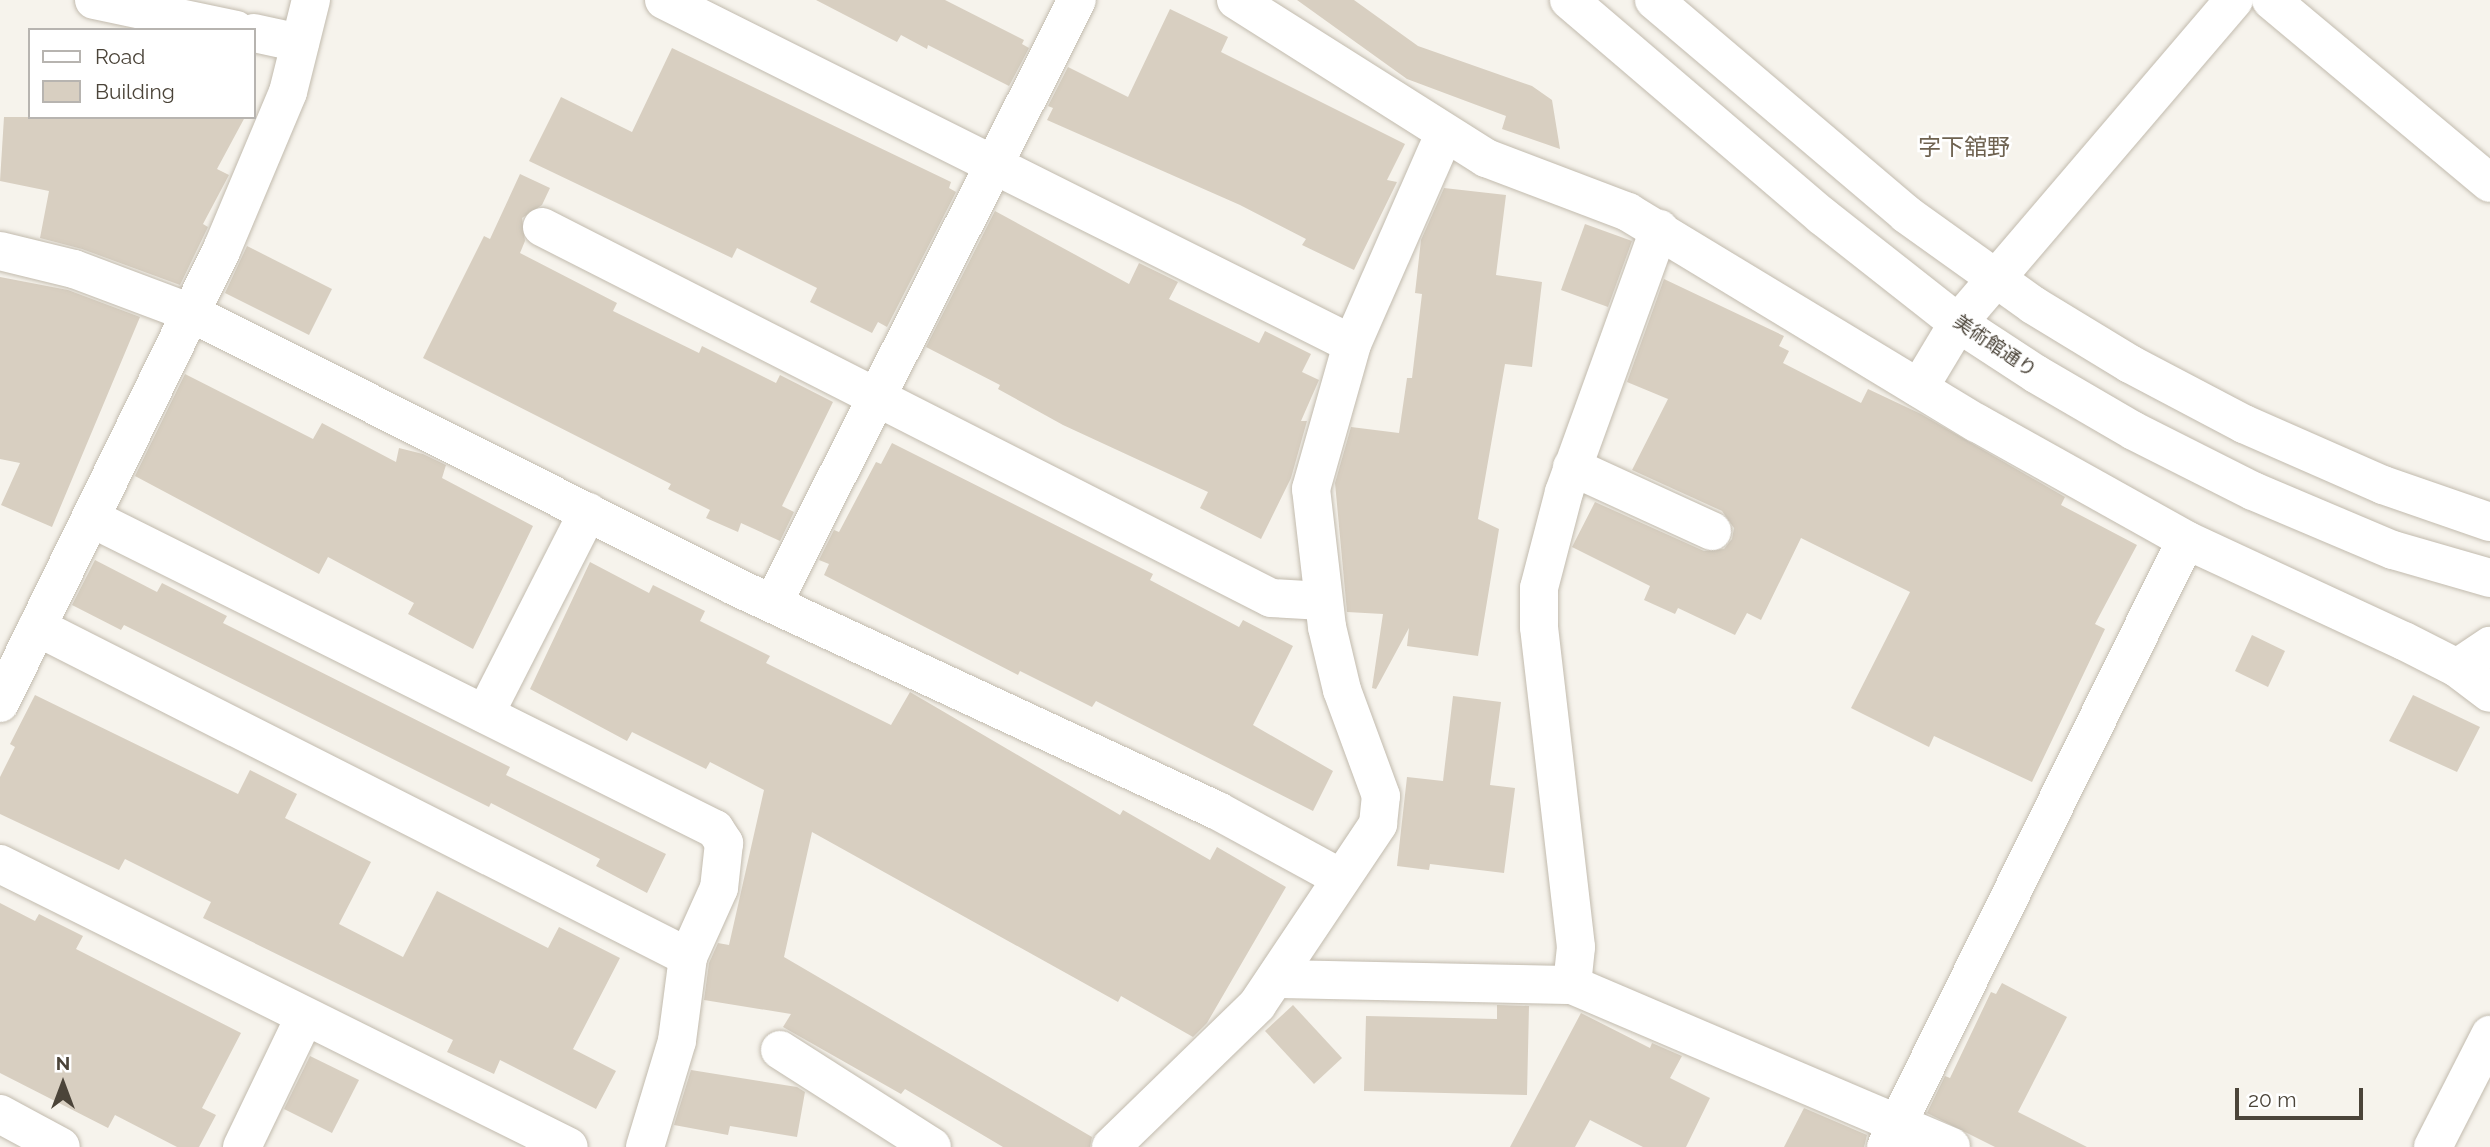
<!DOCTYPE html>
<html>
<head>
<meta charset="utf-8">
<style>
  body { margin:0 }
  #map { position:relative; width:2490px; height:1147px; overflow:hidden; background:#f6f3ec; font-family:Raleway,"Noto Sans JP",sans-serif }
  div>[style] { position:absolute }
  .building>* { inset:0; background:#d8cfc1 }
  .roads { filter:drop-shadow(0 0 2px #c2bbae) drop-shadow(0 0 2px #c2bbae) }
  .minor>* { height:38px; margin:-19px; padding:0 19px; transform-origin:19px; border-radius:19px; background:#fff }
  .tertiary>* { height:38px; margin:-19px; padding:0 19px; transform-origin:19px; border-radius:19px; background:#fff }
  span { translate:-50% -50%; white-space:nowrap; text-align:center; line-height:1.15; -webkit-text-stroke:5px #fff; paint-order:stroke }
  .street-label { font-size:19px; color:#4b4439 }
  .quarter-label { font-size:23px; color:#6e6250 }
  .legend { position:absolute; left:28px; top:28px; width:228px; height:91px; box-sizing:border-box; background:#fff; border:2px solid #b7b4b0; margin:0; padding:9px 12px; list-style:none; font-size:21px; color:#4b4439 }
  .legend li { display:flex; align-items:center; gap:14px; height:35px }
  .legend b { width:35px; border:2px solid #b7b4b0 }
  .north { position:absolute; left:28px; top:1049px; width:70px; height:70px; -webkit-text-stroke:5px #fff; paint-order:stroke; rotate:0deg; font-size:19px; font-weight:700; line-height:28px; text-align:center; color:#4b4439 }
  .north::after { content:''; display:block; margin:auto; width:24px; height:32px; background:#4b4439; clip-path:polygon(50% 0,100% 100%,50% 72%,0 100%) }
  .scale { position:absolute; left:2235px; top:1088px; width:128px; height:32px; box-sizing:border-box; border:4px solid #4b4439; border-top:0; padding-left:9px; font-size:21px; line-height:24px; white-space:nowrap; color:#4b4439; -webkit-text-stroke:5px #fff; paint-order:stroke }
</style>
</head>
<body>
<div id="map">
  <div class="building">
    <div style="clip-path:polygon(816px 0,945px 0,1024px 40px,1022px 44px,1029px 48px,1009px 86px,928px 45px,927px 49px,901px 35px,897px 42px)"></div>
    <div style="clip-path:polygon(1297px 0,1354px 0,1418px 46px,1532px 86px,1552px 100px,1560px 149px,1502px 129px,1506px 116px,1407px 79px)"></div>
    <div style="clip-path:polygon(1170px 9px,1228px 37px,1221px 52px,1405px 144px,1387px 180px,1397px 182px,1354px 270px,1302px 245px,1306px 239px,1240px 205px,1047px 120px,1053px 108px,1048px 106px,1068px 67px,1128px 97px)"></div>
    <div style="clip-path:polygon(672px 48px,951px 182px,949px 188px,956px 192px,887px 327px,878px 322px,872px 333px,810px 302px,817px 288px,737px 248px,732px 258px,529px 161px,561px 97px,632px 132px)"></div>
    <div style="clip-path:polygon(4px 117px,245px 117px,217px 169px,229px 175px,203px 224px,208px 227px,180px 285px,82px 249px,40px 238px,49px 191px,0 181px)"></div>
    <div style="clip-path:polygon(520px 174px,550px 188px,542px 205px,522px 218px,525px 241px,520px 253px,617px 303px,613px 311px,699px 353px,702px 346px,776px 383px,780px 375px,833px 402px,782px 506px,794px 512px,780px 541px,741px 523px,738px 532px,706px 518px,710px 510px,668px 489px,671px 484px,423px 358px,484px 236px,490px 239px)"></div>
    <div style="clip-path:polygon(1444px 188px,1506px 195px,1496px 275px,1542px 282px,1532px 367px,1505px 364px,1478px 519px,1499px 529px,1478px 656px,1407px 646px,1409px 628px,1376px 689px,1372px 688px,1383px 614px,1347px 612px,1335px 483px,1351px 427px,1399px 433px,1407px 378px,1412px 378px,1422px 294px,1415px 293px,1421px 240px)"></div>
    <div style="clip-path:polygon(995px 211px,1129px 284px,1139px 263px,1178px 282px,1169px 299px,1259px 343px,1265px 331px,1311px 354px,1302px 372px,1319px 380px,1301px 421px,1307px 421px,1291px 478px,1261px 539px,1200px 508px,1208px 492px,1063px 425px,998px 389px,1000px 385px,926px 347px)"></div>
    <div style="clip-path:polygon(1585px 224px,1632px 241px,1608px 307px,1561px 290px)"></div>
    <div style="clip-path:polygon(247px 246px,332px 289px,309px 335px,225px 293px)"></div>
    <div style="clip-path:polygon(0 277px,68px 290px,140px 317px,52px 527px,1px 505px,20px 463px,0 459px)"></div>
    <div style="clip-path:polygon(1664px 279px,1784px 336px,1779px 346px,1789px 351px,1783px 363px,1861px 403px,1868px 389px,1921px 414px,2065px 497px,2061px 505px,2137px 545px,2095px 624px,2105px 629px,2032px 782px,1934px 736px,1929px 747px,1851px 708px,1910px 592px,1801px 538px,1761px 620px,1747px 613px,1735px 635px,1678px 608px,1675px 614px,1644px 600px,1650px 586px,1572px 547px,1595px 502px,1704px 551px,1724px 549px,1732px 539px,1734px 528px,1722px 511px,1632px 470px,1668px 399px,1627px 382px)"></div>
    <div style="clip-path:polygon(185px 374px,313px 439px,322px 423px,396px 462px,399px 448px,423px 454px,446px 465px,442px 478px,533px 526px,473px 649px,408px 614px,414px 603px,328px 557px,319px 574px,135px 476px)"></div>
    <div style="clip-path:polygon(892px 443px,1153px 574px,1150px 580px,1239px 627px,1243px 620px,1293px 646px,1253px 725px,1333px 771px,1313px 811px,1096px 701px,1092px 707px,1020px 671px,1018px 675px,824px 575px,829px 564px,819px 560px,834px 530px,839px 532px,876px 462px,881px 464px)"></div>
    <div style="clip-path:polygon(95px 560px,157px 592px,162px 583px,227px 616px,223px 623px,510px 767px,506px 775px,666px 854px,647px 893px,596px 866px,600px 859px,491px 803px,489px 807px,124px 625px,121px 630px,72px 605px)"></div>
    <div style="clip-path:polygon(590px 562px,649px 593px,653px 585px,705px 611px,700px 621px,770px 656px,766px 663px,891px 725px,910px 692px,1120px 815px,1123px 810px,1210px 860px,1217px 847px,1286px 887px,1207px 1023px,1193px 1037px,1121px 996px,1118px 1002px,812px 832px,784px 957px,1092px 1137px,1090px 1147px,1003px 1147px,905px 1089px,901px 1094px,783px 1027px,791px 1014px,704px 1000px,709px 963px,718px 943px,729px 945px,764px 790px,710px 762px,706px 769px,632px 732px,627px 741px,530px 689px)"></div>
    <div style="clip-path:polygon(2252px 635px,2285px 651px,2268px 687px,2235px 671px)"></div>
    <div style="clip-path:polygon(35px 695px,238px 794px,250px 770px,297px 794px,285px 818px,371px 862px,339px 924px,403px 957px,437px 891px,548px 948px,559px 927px,620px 958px,573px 1049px,616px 1071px,596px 1109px,500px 1060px,494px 1074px,447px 1052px,453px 1040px,203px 918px,211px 902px,125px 859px,119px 870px,0 814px,0 777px,15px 747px,10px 744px)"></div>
    <div style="clip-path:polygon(2413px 695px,2480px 727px,2457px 772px,2389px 741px)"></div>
    <div style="clip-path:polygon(1453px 696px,1501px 702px,1490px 785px,1515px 788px,1504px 873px,1430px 864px,1429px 870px,1397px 866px,1407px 777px,1443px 781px)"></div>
    <div style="clip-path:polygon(0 903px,35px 921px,39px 914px,83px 936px,76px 949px,241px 1033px,202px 1108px,216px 1115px,199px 1147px,177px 1147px,115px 1115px,108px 1128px,0 1073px)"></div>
    <div style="clip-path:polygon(2002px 983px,2067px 1017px,2018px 1112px,2087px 1147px,1995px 1147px,1927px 1113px,1945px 1076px,1950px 1078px,1991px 992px,1996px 994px)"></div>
    <div style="clip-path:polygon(1293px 1005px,1342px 1058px,1314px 1084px,1265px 1031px)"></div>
    <div style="clip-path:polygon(1497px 1005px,1529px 1006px,1527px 1095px,1364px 1091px,1366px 1016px,1497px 1019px)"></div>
    <div style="clip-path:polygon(1581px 1013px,1650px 1048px,1652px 1043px,1682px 1056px,1670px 1078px,1710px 1098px,1686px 1147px,1643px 1147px,1590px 1120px,1575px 1147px,1510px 1147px)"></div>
    <div style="clip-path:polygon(310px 1056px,359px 1080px,332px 1133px,284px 1109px)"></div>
    <div style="clip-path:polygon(691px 1070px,797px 1087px,805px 1092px,797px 1137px,730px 1126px,728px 1135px,674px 1125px)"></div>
    <div style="clip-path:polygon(1804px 1108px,1867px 1135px,1864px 1147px,1784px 1147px)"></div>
  </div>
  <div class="roads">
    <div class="minor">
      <div style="left:94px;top:0;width:145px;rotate:11.9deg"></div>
      <div style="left:664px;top:0;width:769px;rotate:26.57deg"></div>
      <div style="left:1236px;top:0;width:296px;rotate:32.3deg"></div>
      <div style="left:1486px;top:158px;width:152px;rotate:20.8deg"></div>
      <div style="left:1628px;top:212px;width:408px;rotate:31.2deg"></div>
      <div style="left:1977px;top:423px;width:240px;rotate:29.2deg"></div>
      <div style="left:2186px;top:540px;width:240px;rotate:24.9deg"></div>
      <div style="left:2404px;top:641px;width:59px;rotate:27deg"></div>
      <div style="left:2457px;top:668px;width:41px;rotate:37.1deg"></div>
      <div style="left:2271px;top:0;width:285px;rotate:39.9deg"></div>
      <div style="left:254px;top:33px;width:47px;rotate:12.3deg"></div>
      <div style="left:542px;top:227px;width:818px;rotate:26.97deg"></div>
      <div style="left:1271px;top:598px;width:52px;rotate:3.3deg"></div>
      <div style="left:0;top:251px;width:76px;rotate:13.7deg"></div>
      <div style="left:74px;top:269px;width:125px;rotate:20.6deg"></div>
      <div style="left:191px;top:313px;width:608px;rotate:26.69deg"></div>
      <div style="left:734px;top:586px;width:534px;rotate:24.93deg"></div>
      <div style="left:1218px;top:811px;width:140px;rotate:28.6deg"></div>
      <div style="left:1919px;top:388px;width:76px;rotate:-59deg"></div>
      <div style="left:1958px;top:323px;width:425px;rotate:-49.5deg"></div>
      <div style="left:1572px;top:467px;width:154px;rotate:24.6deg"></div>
      <div style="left:91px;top:518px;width:697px;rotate:26.49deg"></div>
      <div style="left:715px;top:829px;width:17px;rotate:57deg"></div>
      <div style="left:724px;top:843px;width:45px;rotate:96.3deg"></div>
      <div style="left:719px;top:888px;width:76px;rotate:114.2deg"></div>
      <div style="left:688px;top:957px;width:85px;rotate:97.5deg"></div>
      <div style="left:677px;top:1041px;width:111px;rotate:106.8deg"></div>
      <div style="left:773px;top:603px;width:675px;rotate:-63.25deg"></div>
      <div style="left:37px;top:627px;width:730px;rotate:26.88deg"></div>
      <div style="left:2457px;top:668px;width:40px;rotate:-34deg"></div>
      <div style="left:0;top:703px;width:505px;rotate:-63.94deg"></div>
      <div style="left:222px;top:249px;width:170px;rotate:-67.2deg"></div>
      <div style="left:288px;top:92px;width:95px;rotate:-76deg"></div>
      <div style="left:485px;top:714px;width:227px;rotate:-63deg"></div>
      <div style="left:0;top:864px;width:635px;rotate:26.44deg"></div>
      <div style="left:1276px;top:979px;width:296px;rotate:1.2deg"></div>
      <div style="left:1572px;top:985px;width:412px;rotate:23.1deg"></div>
      <div style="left:1572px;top:985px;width:38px;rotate:-84deg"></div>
      <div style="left:1576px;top:947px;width:322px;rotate:-96.6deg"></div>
      <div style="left:1539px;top:627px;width:39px;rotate:-90deg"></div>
      <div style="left:1539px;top:588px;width:99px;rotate:-75.4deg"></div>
      <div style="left:1564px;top:492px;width:280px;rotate:-70.1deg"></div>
      <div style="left:780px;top:1050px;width:180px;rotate:32.5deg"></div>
      <div style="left:0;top:1114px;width:69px;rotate:28.4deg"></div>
      <div style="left:242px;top:1147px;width:145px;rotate:-64.3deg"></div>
      <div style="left:1111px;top:1147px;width:204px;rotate:-44.2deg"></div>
      <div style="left:1257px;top:1005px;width:218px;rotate:-56.2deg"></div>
      <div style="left:1378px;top:824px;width:28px;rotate:-84deg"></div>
      <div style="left:1381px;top:796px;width:113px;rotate:-110.2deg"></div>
      <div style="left:1342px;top:690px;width:65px;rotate:-103.4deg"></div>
      <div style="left:1327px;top:627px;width:139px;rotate:-96.6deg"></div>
      <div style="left:1311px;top:489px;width:151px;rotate:-74.2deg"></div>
      <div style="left:1352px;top:344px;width:229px;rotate:-66.3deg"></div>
      <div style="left:1886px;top:1147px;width:677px;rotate:-63.7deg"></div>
      <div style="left:2433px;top:1147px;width:126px;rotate:-63deg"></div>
    </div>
    <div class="tertiary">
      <div style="left:1569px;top:0;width:333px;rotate:40.5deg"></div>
      <div style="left:1822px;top:216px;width:173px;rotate:38.2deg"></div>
      <div style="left:1958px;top:323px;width:93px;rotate:33.2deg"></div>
      <div style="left:2036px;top:374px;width:113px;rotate:30.2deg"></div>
      <div style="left:2134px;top:431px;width:133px;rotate:26.8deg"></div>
      <div style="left:2253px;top:491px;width:152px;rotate:22.9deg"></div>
      <div style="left:2393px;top:550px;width:101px;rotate:16.1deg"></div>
      <div style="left:1654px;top:0;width:331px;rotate:40.3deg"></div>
      <div style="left:1906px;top:214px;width:156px;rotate:35.6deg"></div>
      <div style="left:2033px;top:305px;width:114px;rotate:31.3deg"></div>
      <div style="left:2130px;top:364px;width:129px;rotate:27.8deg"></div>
      <div style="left:2244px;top:424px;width:152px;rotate:23.7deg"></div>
      <div style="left:2383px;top:485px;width:113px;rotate:19.1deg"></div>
    </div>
  </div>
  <div class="street-label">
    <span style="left:1995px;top:346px;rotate:34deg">美術館通り</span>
  </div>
  <div class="quarter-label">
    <span style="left:1964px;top:147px">字下舘野</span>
  </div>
  <ul class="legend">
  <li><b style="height:9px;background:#fff"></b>Road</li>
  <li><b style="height:19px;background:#d8cfc1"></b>Building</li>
  </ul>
  <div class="north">N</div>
  <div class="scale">20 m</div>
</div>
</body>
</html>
